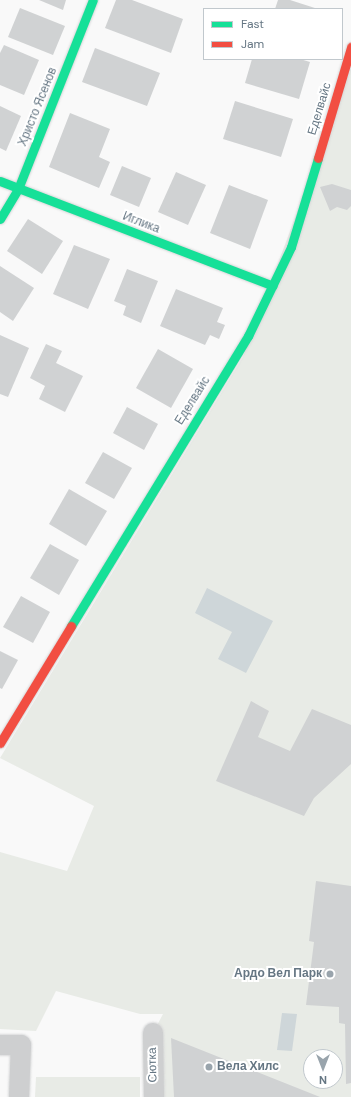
<!DOCTYPE html>
<html>
<head>
<meta charset="utf-8">
<style>
  body { margin:0 }
  #map { position:relative; width:351px; height:1097px; overflow:hidden; background:#f9f9f9; font-family:"DM Sans",sans-serif }
  div>[style] { position:absolute }
  .green>* { inset:0; background:#e8ebe6 }
  .water>* { inset:0; background:#ced6d9 }
  .building>* { inset:0; background:#d0d2d3 }
  .roads { filter:drop-shadow(0 0 1px #d5d6d7) drop-shadow(0 0 1px #d5d6d7) }
  .street>* { height:20px; margin:-10px; padding:0 10px; transform-origin:10px; border-radius:10px; background:#cecfd0 }
  .fast>* { height:9px; margin:-4.5px; padding:0 4.5px; transform-origin:4.5px; border-radius:4.5px; background:#16e098 }
  .jam>* { height:9px; margin:-4.5px; padding:0 4.5px; transform-origin:4.5px; border-radius:4.5px; background:#f24e42 }
  .dots>* { width:11px; height:11px; translate:-50% -50%; box-sizing:border-box; border:2px solid #fff; border-radius:50% }
  span { translate:-50% -50%; white-space:nowrap; text-align:center; line-height:1.15; -webkit-text-stroke:4px #fff; paint-order:stroke }
  .street-label { font-size:12px; color:#657683 }
  .poi-label { font-size:12px; color:#657683; font-weight:700 }
  .right { translate:-100% -50%; text-align:right }
  .left { translate:0 -50%; text-align:left }
  .legend { position:absolute; left:203px; top:8px; width:140px; height:52px; box-sizing:border-box; background:#fff; border:1px solid #c1c8cd; margin:0; padding:5px 7px; list-style:none; font-size:12px; color:#657683 }
  .legend li { display:flex; align-items:center; gap:8px; height:20px }
  .legend b { width:20px; border:1px solid #c1c8cd }
  .north { position:absolute; left:303px; top:1049px; width:40px; height:40px; box-sizing:border-box; background:#fff; border:1px solid #c1c8cd; border-radius:50%; rotate:180deg; font-size:11px; font-weight:700; line-height:16px; text-align:center; color:#657683 }
  .north::after { content:''; display:block; margin:auto; width:14px; height:18px; background:#99a4ac; clip-path:polygon(50% 0,100% 100%,50% 72%,0 100%) }
</style>
</head>
<body>
<div id="map">
  <div class="green">
    <div style="clip-path:polygon(evenodd,351px 68px,351px 1097px,154px 1097px,153px 1033px,163px 1014px,140px 1014px,56px 991px,36px 1031px,0 1029px,0 852px,67px 871px,94px 806px,0 758px,243px 357px,351px 68px,311px 1057px,335px 1057px,335px 1081px,311px 1081px,311px 1057px)"></div>
    <div style="clip-path:polygon(36px 1077px,140px 1077px,140px 1097px,35px 1097px)"></div>
  </div>
  <div class="water">
    <div style="clip-path:polygon(207px 588px,273px 621px,246px 673px,218px 659px,232px 632px,195px 613px)"></div>
    <div style="clip-path:polygon(282px 1013px,297px 1014px,292px 1051px,277px 1050px)"></div>
  </div>
  <div class="building">
    <div style="clip-path:polygon(39px 0,66px 0,63px 10px)"></div>
    <div style="clip-path:polygon(116px 0,132px 0,183px 19px,171px 53px,105px 28px)"></div>
    <div style="clip-path:polygon(278px 0,290px 0,318px 9px,275px 9px)"></div>
    <div style="clip-path:polygon(20px 8px,65px 26px,53px 55px,8px 37px)"></div>
    <div style="clip-path:polygon(4px 45px,39px 60px,24px 95px,0 85px,0 53px)"></div>
    <div style="clip-path:polygon(95px 48px,160px 73px,147px 106px,82px 82px)"></div>
    <div style="clip-path:polygon(252px 59px,300px 59px,310px 62px,299px 99px,245px 83px)"></div>
    <div style="clip-path:polygon(235px 101px,293px 119px,281px 157px,223px 139px)"></div>
    <div style="clip-path:polygon(0 106px,21px 116px,6px 151px,0 148px)"></div>
    <div style="clip-path:polygon(70px 113px,110px 129px,99px 157px,110px 162px,99px 188px,49px 167px)"></div>
    <div style="clip-path:polygon(122px 166px,151px 178px,139px 207px,110px 195px)"></div>
    <div style="clip-path:polygon(176px 172px,206px 185px,188px 225px,158px 212px)"></div>
    <div style="clip-path:polygon(332px 184px,351px 190px,351px 206px,347px 210px,337px 207px,330px 211px,320px 187px)"></div>
    <div style="clip-path:polygon(229px 185px,268px 200px,250px 249px,210px 233px)"></div>
    <div style="clip-path:polygon(28px 219px,63px 241px,42px 274px,7px 251px)"></div>
    <div style="clip-path:polygon(74px 245px,110px 259px,88px 309px,53px 294px)"></div>
    <div style="clip-path:polygon(0 266px,34px 288px,13px 321px,0 312px)"></div>
    <div style="clip-path:polygon(127px 269px,158px 281px,141px 323px,123px 315px,126px 306px,114px 301px)"></div>
    <div style="clip-path:polygon(176px 289px,223px 308px,217px 322px,225px 325px,219px 339px,210px 335px,205px 345px,160px 326px)"></div>
    <div style="clip-path:polygon(0 335px,29px 348px,8px 397px,0 394px)"></div>
    <div style="clip-path:polygon(46px 344px,62px 351px,56px 363px,83px 376px,65px 412px,39px 399px,45px 386px,30px 378px)"></div>
    <div style="clip-path:polygon(158px 349px,193px 369px,171px 408px,136px 388px)"></div>
    <div style="clip-path:polygon(127px 407px,158px 424px,144px 450px,113px 433px)"></div>
    <div style="clip-path:polygon(103px 452px,132px 468px,114px 499px,85px 483px)"></div>
    <div style="clip-path:polygon(69px 489px,107px 511px,86px 546px,49px 524px)"></div>
    <div style="clip-path:polygon(50px 544px,79px 560px,59px 595px,30px 578px)"></div>
    <div style="clip-path:polygon(21px 596px,50px 612px,33px 643px,3px 627px)"></div>
    <div style="clip-path:polygon(0 651px,18px 660px,2px 689px,0 688px)"></div>
    <div style="clip-path:polygon(251px 701px,269px 711px,258px 737px,290px 751px,312px 709px,351px 725px,351px 764px,314px 798px,304px 816px,216px 781px)"></div>
    <div style="clip-path:polygon(316px 881px,351px 886px,351px 1083px,346px 1084px,345px 1024px,339px 1023px,339px 1007px,306px 1005px,314px 942px,309px 941px)"></div>
    <div style="clip-path:polygon(171px 1038px,320px 1097px,174px 1097px)"></div>
  </div>
  <div class="roads">
    <div class="street">
      <div style="left:153px;top:1033px;width:64px;rotate:89.1deg"></div>
      <div style="left:0;top:1045px;width:21px"></div>
      <div style="left:21px;top:1045px;width:52px;rotate:92.2deg"></div>
    </div>
    <div class="fast">
      <div style="left:0;top:181px;width:292px;rotate:21deg"></div>
      <div style="left:0;top:219px;width:35px;rotate:-59deg"></div>
      <div style="left:18px;top:189px;width:203px;rotate:-68.4deg"></div>
      <div style="left:71px;top:626px;width:340px;rotate:-58.6deg"></div>
      <div style="left:248px;top:336px;width:99px;rotate:-64.2deg"></div>
      <div style="left:291px;top:247px;width:93px;rotate:-73.1deg"></div>
    </div>
    <div class="jam">
      <div style="left:318px;top:158px;width:116px;rotate:-73.4deg"></div>
      <div style="left:0;top:743px;width:137px;rotate:-58.7deg"></div>
    </div>
  </div>
  <div class="dots">
    <div style="left:330px;top:974px;background:#99a4ac"></div>
    <div style="left:209px;top:1067px;background:#99a4ac"></div>
  </div>
  <div class="street-label">
    <span style="left:38px;top:107px;rotate:-68deg">Христо Ясенов</span>
    <span style="left:320px;top:109px;rotate:-73deg">Еделвайс</span>
    <span style="left:141px;top:223px;rotate:21deg">Иглика</span>
    <span style="left:193px;top:401px;rotate:-58deg">Еделвайс</span>
    <span style="left:153px;top:1065px;rotate:-91deg">Сютка</span>
  </div>
  <div class="poi-label">
    <span class="right" style="left:322px;top:974px">Ардо Вел Парк</span>
    <span class="left" style="left:217px;top:1067px">Вела Хилс</span>
  </div>
  <ul class="legend">
  <li><b style="height:5px;background:#16e098"></b>Fast</li>
  <li><b style="height:5px;background:#f24e42"></b>Jam</li>
  </ul>
  <div class="north">N</div>
</div>
</body>
</html>
